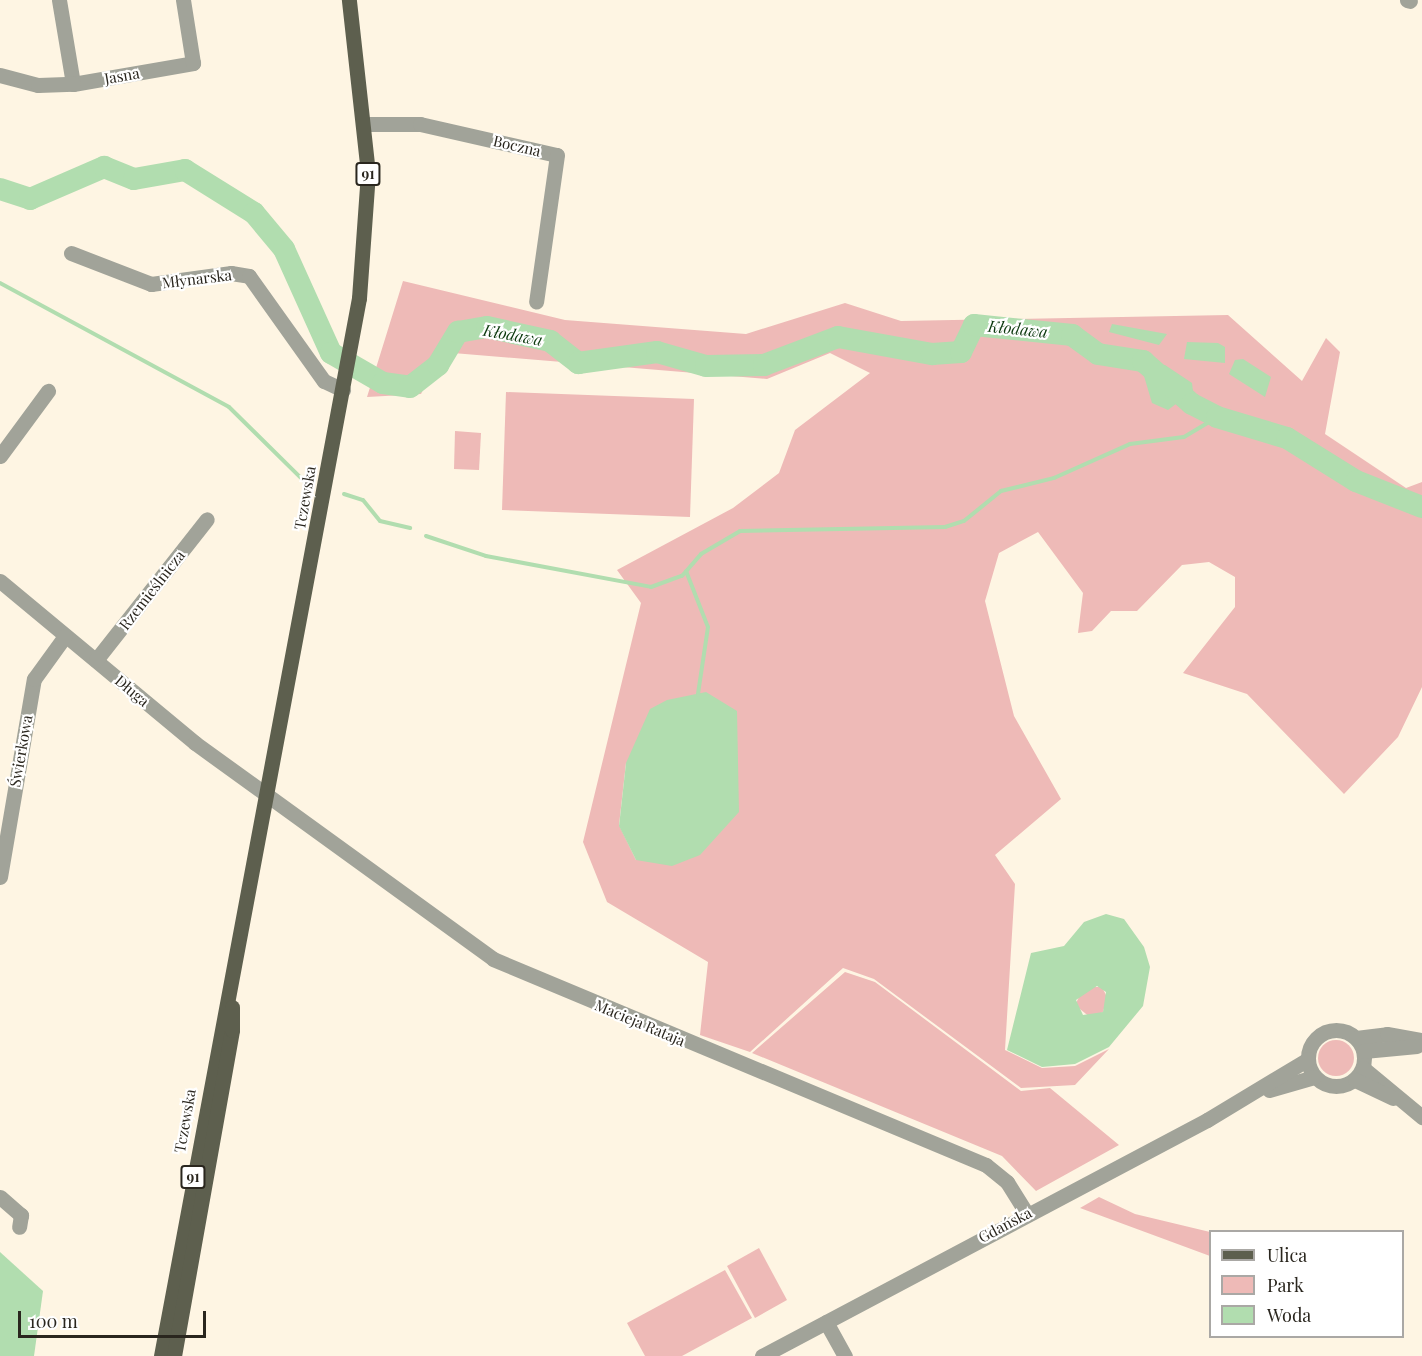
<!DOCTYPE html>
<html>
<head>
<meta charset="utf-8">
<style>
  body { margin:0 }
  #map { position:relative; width:1422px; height:1356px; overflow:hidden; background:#fef5e3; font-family:"Playfair Display",serif }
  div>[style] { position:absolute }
  .green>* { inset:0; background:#eebab7 }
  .round { border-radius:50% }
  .water>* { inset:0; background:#b1ddaf }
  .stream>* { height:4px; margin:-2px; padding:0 2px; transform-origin:2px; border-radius:2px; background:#b1ddaf }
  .river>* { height:22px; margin:-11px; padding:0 11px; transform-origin:11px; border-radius:11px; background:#b1ddaf }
  .minor>* { height:15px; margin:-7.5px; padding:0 7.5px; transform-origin:7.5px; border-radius:7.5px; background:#a1a399 }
  .minor>.ring { margin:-7.5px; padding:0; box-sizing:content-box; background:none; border:15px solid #a1a399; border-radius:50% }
  .major>* { height:15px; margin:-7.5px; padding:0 7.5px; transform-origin:7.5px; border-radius:7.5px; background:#5d5f4e }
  span { translate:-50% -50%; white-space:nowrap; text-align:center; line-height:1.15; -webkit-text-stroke:4.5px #fff; paint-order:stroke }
  .shield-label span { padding:2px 4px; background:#fff; border:2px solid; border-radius:4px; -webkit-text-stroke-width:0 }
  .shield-label { font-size:14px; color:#2a261e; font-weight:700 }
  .street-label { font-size:15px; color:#2a261e }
  .water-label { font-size:16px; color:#0b380d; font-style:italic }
  .legend { position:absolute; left:1209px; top:1230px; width:195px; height:108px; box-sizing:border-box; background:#fff; border:2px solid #aaa8a5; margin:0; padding:8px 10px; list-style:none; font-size:18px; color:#2a261e }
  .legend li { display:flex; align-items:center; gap:12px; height:30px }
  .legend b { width:30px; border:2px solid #aaa8a5 }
  .scale { position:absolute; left:18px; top:1311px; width:188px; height:27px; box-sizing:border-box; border:3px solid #2a261e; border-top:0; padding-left:8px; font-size:18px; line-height:21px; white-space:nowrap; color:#2a261e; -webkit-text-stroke:4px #fff; paint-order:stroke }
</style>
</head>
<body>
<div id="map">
  <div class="green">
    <div style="clip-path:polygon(evenodd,403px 281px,565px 320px,746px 334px,845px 303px,901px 321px,1228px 315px,1302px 381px,1326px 338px,1340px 352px,1325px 434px,1406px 488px,1422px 482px,1422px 687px,1398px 737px,1344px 794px,1247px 694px,1183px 673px,1235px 607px,1235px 577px,1209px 562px,1182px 565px,1137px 611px,1111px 611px,1092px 631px,1078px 633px,1083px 593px,1038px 532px,999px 553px,985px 601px,1014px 716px,1061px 799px,995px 855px,1015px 884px,1005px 1050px,1042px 1068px,1075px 1066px,1109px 1049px,1075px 1085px,1021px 1088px,874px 979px,843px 968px,750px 1052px,700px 1035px,708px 962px,607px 902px,583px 842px,641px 603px,617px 570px,733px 508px,779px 473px,795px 430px,870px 373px,830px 353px,767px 379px,441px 352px,421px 394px,367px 397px,403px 281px,626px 763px,636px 860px,619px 825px,626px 763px)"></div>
    <div style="clip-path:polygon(506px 392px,694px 399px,690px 517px,502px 510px)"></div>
    <div style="clip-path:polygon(455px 431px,481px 433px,479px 470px,454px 469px)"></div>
    <div style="clip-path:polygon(845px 972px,875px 982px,1021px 1091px,1050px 1088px,1119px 1145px,1036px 1191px,1002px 1156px,752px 1053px)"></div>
    <div style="clip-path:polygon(1093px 987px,1102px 987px,1107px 997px,1103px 1012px,1091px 1018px,1075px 1005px,1081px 993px)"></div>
    <div class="round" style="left:1318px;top:1040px;width:36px;height:36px"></div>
    <div style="clip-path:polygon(1099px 1197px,1135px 1214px,1210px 1232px,1210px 1256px,1080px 1208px)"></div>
    <div style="clip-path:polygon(759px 1248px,787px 1300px,755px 1318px,727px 1266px)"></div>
    <div style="clip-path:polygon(725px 1270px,752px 1318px,682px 1356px,645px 1356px,627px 1323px)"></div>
  </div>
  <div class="water">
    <div style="clip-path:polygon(1112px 324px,1167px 334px,1159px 345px,1109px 332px)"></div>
    <div style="clip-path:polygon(1187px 342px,1218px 343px,1225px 347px,1225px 363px,1184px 359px)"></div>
    <div style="clip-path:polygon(1243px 359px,1271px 377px,1265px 397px,1229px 374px,1235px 360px)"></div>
    <div style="clip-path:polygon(1165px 365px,1192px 383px,1193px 391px,1168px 410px,1152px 403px,1144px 376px,1145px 370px)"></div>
    <div style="clip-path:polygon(706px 692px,737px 711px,739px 812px,700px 855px,672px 866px,636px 860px,619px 826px,626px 763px,650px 709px,667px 700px)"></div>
    <div style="clip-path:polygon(evenodd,1106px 914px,1124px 919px,1144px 947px,1150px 967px,1143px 1006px,1109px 1047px,1075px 1064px,1042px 1067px,1007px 1050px,1031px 953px,1064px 946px,1084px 922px,1106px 914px,1097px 986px,1106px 992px,1103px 1012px,1083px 1015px,1076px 1000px,1097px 986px)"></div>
    <div style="clip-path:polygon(0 1252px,43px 1291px,34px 1356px,0 1356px)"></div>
  </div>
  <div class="stream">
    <div style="left:0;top:283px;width:260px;rotate:28.4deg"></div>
    <div style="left:229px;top:407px;width:107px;rotate:44.6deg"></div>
    <div style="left:344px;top:494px;width:20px;rotate:18deg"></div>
    <div style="left:363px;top:500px;width:27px;rotate:51deg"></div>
    <div style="left:380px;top:521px;width:31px;rotate:13deg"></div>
    <div style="left:426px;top:536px;width:63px;rotate:18.4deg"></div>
    <div style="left:486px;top:556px;width:168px;rotate:10.6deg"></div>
    <div style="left:651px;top:587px;width:33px;rotate:-20deg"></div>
    <div style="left:682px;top:576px;width:29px;rotate:-49deg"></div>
    <div style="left:701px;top:554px;width:45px;rotate:-30.5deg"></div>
    <div style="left:740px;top:531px;width:205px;rotate:-1.1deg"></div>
    <div style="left:945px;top:527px;width:20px;rotate:-18deg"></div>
    <div style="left:964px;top:521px;width:48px;rotate:-39deg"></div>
    <div style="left:1001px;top:491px;width:55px;rotate:-13.8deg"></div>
    <div style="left:1054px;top:478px;width:83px;rotate:-24.1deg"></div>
    <div style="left:1130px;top:444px;width:54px;rotate:-7.4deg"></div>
    <div style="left:1184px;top:437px;width:39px;rotate:-31deg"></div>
    <div style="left:686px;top:571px;width:60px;rotate:68.6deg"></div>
    <div style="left:708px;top:627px;width:68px;rotate:98.5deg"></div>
  </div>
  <div class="river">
    <div style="left:0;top:189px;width:32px;rotate:18deg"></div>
    <div style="left:30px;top:199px;width:81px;rotate:-23.4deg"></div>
    <div style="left:104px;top:167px;width:32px;rotate:22deg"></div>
    <div style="left:134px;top:179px;width:52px;rotate:-10deg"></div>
    <div style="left:185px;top:170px;width:81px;rotate:31.9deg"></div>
    <div style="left:254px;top:213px;width:47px;rotate:50.2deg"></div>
    <div style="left:284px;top:249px;width:114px;rotate:65.7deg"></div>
    <div style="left:331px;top:353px;width:60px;rotate:30deg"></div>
    <div style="left:383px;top:383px;width:27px;rotate:8deg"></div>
    <div style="left:410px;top:387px;width:36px;rotate:-38deg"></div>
    <div style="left:438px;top:365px;width:39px;rotate:-59deg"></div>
    <div style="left:458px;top:332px;width:29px;rotate:-10deg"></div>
    <div style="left:487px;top:327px;width:65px;rotate:12.5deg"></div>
    <div style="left:550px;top:341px;width:36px;rotate:38deg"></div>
    <div style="left:578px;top:363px;width:80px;rotate:-7.9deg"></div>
    <div style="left:657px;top:352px;width:51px;rotate:15.9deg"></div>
    <div style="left:706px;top:366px;width:58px;rotate:-1deg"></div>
    <div style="left:764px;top:365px;width:79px;rotate:-20.7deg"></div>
    <div style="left:838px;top:337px;width:96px;rotate:10.3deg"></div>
    <div style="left:932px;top:354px;width:29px;rotate:-4deg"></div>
    <div style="left:961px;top:352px;width:30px;rotate:-64deg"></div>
    <div style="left:974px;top:325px;width:99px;rotate:5.8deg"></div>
    <div style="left:1072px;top:335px;width:32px;rotate:36deg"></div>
    <div style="left:1098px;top:354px;width:46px;rotate:8.8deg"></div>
    <div style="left:1143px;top:361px;width:65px;rotate:41.3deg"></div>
    <div style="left:1192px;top:404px;width:28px;rotate:27deg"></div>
    <div style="left:1217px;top:417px;width:73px;rotate:16.7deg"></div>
    <div style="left:1287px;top:438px;width:81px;rotate:31.9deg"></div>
    <div style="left:1356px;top:481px;width:71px;rotate:21.5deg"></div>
  </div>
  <div class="minor">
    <div style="left:59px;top:0;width:85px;rotate:80.5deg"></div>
    <div style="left:73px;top:84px;width:122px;rotate:-9.9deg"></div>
    <div style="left:193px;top:63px;width:64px;rotate:-99deg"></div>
    <div style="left:1407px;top:0;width:3px;rotate:18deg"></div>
    <div style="left:0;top:75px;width:39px;rotate:15deg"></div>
    <div style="left:38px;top:85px;width:35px;rotate:-2deg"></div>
    <div style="left:366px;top:124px;width:54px"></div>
    <div style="left:420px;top:124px;width:140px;rotate:12.8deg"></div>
    <div style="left:557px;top:155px;width:148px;rotate:98.1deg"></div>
    <div style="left:71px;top:253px;width:86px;rotate:21.2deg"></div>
    <div style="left:151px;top:284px;width:81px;rotate:-7.8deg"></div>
    <div style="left:231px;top:273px;width:18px;rotate:9deg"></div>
    <div style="left:249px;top:276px;width:129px;rotate:54.5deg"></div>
    <div style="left:324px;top:381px;width:21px;rotate:25deg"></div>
    <div style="left:0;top:456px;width:81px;rotate:-53.6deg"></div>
    <div style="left:0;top:581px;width:254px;rotate:39.7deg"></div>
    <div style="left:195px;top:743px;width:368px;rotate:35.9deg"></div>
    <div style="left:493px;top:959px;width:534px;rotate:22.68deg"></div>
    <div style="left:986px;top:1165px;width:27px;rotate:39deg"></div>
    <div style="left:1007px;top:1182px;width:38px;rotate:58deg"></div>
    <div style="left:96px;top:660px;width:179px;rotate:-51.8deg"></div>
    <div style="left:0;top:877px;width:201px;rotate:-80.3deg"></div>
    <div style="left:34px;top:679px;width:53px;rotate:-54.2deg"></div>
    <div class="ring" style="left:1308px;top:1030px;width:41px;height:41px"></div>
    <div style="left:1356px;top:1038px;width:31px;rotate:-7deg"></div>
    <div style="left:1387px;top:1034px;width:36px;rotate:10deg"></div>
    <div style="left:1364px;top:1051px;width:53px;rotate:-5.4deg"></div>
    <div style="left:1363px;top:1068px;width:77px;rotate:39.7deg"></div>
    <div style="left:1355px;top:1080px;width:42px;rotate:25.3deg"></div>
    <div style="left:1269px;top:1090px;width:47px;rotate:-16.1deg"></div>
    <div style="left:0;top:1197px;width:28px;rotate:41deg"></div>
    <div style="left:21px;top:1215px;width:12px;rotate:99deg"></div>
    <div style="left:826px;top:1322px;width:39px;rotate:61deg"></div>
    <div style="left:762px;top:1356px;width:504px;rotate:-27.94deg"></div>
    <div style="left:1207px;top:1120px;width:118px;rotate:-31.1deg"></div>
  </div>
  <div class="major">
    <div style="left:161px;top:1356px;width:1076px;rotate:-79.4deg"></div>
    <div style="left:359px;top:298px;width:125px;rotate:-85.9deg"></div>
    <div style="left:368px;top:173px;width:174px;rotate:-96.3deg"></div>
    <div style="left:174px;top:1356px;width:331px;rotate:-79.9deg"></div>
    <div style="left:232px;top:1030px;width:23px;rotate:-90deg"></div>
  </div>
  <div class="shield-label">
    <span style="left:368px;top:174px">91</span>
    <span style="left:193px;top:1177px">91</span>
  </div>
  <div class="street-label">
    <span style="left:122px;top:76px;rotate:-10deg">Jasna</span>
    <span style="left:517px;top:146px;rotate:13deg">Boczna</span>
    <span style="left:197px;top:279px;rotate:-7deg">Młynarska</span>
    <span style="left:305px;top:498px;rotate:-80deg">Tczewska</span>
    <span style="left:152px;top:590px;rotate:-52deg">Rzemieślnicza</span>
    <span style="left:132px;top:691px;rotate:40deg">Długa</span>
    <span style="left:21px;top:751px;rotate:-80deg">Świerkowa</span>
    <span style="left:640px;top:1023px;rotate:23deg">Macieja Rataja</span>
    <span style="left:185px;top:1121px;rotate:-80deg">Tczewska</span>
    <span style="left:1005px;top:1225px;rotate:-28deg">Gdańska</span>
  </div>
  <div class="water-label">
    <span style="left:1018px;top:329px;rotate:6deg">Kłodawa</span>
    <span style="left:513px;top:335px;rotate:10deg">Kłodawa</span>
  </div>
  <ul class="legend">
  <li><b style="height:8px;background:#5d5f4e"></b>Ulica</li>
  <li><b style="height:16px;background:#eebab7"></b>Park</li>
  <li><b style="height:16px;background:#b1ddaf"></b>Woda</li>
  </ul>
  <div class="scale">100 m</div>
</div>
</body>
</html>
